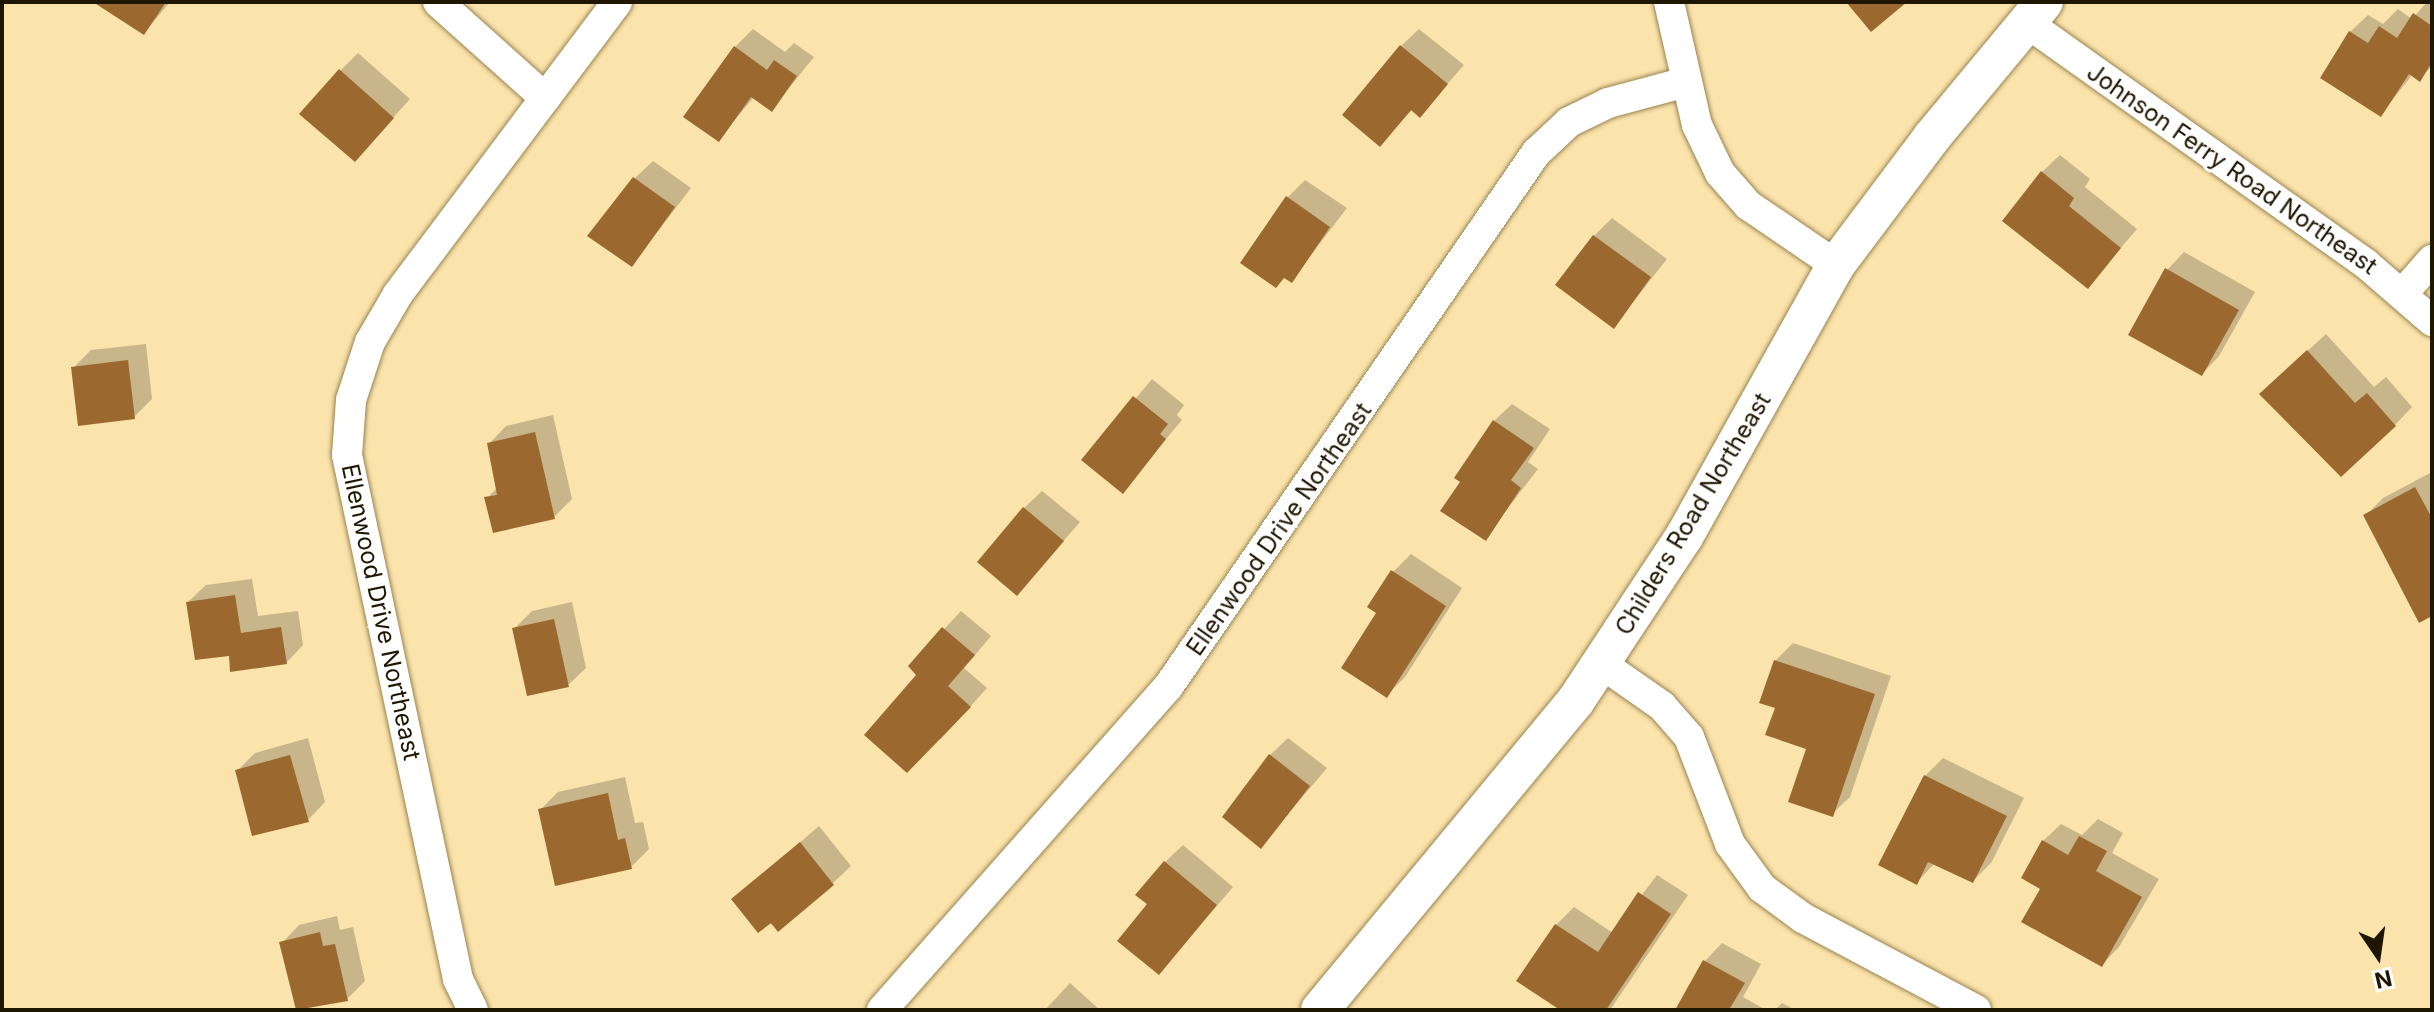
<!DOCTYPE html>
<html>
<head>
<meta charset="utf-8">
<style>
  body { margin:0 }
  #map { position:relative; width:2434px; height:1012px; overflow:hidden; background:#fbe3ac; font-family:Inter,sans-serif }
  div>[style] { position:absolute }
  .shadow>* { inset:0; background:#0003 }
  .building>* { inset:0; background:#9b692f }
  .roads { filter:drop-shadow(0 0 2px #9a8450) drop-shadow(0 0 2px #9a8450) }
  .minor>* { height:30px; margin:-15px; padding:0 15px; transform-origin:15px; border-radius:15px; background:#fff }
  .tertiary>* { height:38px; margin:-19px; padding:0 19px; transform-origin:19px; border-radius:19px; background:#fff }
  span { translate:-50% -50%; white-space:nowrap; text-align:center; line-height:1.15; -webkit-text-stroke:6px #fff; paint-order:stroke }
  .street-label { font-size:24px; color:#1f1602 }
  .frame { position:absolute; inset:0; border:4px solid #1f1602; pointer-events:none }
  .north { position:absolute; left:2338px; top:916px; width:80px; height:80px; -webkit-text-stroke:6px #fff; paint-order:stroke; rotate:167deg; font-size:22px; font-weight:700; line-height:32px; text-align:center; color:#1f1602 }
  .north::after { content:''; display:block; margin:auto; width:28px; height:36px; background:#1f1602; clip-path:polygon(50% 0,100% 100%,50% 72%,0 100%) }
</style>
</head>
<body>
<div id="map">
  <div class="shadow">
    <div style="clip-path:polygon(96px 2px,170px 2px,144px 33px)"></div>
    <div style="clip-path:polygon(2427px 2px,2432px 2px,2432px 66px,2419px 79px,2413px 74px,2381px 114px,2350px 32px,2368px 15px,2383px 24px,2398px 9px,2412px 19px)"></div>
    <div style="clip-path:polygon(753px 29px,785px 52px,794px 43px,814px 57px,772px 109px,754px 97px,718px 140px,735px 47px)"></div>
    <div style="clip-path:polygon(1419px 29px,1464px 65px,1420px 115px,1413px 109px,1380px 144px,1401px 46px)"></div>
    <div style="clip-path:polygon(358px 53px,410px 99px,372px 141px,340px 71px)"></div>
    <div style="clip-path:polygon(2060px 155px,2090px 179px,2085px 187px,2137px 229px,2088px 286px,2042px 172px)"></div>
    <div style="clip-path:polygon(653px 161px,691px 188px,632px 265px,635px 178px)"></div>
    <div style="clip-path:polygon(1305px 180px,1347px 208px,1291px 281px,1285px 277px,1287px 198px)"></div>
    <div style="clip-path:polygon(1612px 218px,1667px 259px,1614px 326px,1594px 236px)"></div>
    <div style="clip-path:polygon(2184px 252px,2255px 292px,2219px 356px,2202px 374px,2167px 270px)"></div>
    <div style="clip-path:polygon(2326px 334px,2374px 387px,2386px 377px,2412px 407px,2395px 425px,2279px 377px)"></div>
    <div style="clip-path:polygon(146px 344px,152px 399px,134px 417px,73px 368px,91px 350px)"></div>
    <div style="clip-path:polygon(1152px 379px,1184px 405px,1177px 415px,1182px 420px,1122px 491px,1084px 460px)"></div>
    <div style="clip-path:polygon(1512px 404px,1550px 429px,1528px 462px,1538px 469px,1485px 538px,1463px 481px,1494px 421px)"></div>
    <div style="clip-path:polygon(553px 415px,572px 499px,554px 517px,487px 498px,498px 487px,489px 444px,506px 426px)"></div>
    <div style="clip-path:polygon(2432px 472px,2432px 614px,2365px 516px,2383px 498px)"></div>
    <div style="clip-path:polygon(1042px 491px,1080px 522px,1034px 575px,1024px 508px)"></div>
    <div style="clip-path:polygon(1411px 554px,1462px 588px,1405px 677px,1387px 695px,1379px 613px,1393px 572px)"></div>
    <div style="clip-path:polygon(252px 579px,258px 616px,298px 611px,303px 645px,286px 663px,230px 654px,188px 602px,206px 585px)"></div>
    <div style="clip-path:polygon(572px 602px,586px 668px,568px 685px,514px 629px,532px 611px)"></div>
    <div style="clip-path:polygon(961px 611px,991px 636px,964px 668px,987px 688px,940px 740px,919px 675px,910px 666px)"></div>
    <div style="clip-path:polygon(1793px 643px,1891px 676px,1850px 797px,1832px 814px,1809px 748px,1777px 707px,1775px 661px)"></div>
    <div style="clip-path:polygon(308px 738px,325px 802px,308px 820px,237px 771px,255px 753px)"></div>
    <div style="clip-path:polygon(1288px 738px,1327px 768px,1261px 846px,1270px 755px)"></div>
    <div style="clip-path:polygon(1943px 758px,2024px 798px,1991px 863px,1973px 881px,1935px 863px,1917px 882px,1925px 776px)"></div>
    <div style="clip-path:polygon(625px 777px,635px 823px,643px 822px,649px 849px,631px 867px,540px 810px,558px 792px)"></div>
    <div style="clip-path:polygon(2098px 819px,2123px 833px,2112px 853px,2159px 879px,2119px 947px,2102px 965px,2043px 888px,2043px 841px,2061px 824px,2082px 835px)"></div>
    <div style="clip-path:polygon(819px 826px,851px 866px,833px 883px,778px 929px,734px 899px)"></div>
    <div style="clip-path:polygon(1183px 845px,1233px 887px,1159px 973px,1150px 904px,1165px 862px)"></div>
    <div style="clip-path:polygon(1657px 875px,1688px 895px,1610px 1010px,1564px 1010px,1556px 925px,1574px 907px,1613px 933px)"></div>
    <div style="clip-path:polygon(337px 916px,340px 930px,353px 927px,365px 981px,347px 999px,298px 1010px,282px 943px,299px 925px)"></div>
    <div style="clip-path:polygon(1722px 943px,1761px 964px,1743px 997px,1766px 1010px,1677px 1010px,1705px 961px)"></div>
    <div style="clip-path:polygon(1070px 983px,1100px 1010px,1045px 1010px)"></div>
    <div style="clip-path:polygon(1782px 1003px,1795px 1010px,1775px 1010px)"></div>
  </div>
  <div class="building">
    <div style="clip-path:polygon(93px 2px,166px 2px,144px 35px)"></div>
    <div style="clip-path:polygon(1846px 2px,1907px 2px,1871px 32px)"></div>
    <div style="clip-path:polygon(2413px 13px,2432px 26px,2432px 62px,2420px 82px,2409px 74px,2381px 117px,2320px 78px,2349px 31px,2368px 43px,2379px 26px,2397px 38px)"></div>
    <div style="clip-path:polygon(1400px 45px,1448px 84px,1420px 118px,1411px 110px,1380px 147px,1342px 115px)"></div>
    <div style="clip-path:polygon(734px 46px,767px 70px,774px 60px,797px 76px,772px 112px,751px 97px,719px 142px,683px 117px)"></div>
    <div style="clip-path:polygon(339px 69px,394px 118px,355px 162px,299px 114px)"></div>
    <div style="clip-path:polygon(2041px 171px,2074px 198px,2069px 206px,2121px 248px,2088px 289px,2002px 221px)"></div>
    <div style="clip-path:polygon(633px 177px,675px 207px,632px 267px,587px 236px)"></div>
    <div style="clip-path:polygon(1286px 196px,1330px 227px,1292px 283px,1284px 278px,1276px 288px,1240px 263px)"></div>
    <div style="clip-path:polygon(1593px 235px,1651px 277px,1614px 329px,1555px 285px)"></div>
    <div style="clip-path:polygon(2165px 268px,2239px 310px,2202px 376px,2128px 335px)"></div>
    <div style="clip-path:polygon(2307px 350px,2355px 403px,2367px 393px,2396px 426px,2341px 477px,2259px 394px)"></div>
    <div style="clip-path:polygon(128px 360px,135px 419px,78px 426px,71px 367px)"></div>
    <div style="clip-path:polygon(1133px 396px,1168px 424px,1160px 434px,1166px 439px,1123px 494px,1081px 460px)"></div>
    <div style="clip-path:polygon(1493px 420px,1534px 448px,1511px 480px,1521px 488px,1486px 541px,1440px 511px,1460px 482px,1454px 478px)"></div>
    <div style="clip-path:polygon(535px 432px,555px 519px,493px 533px,484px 497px,497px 495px,487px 443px)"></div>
    <div style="clip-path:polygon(2415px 487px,2432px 518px,2432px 616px,2419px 623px,2363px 515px)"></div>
    <div style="clip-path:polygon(1023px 507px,1064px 541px,1017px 596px,977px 562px)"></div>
    <div style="clip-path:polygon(1391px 570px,1446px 606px,1387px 698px,1341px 668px,1376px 613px,1367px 607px)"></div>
    <div style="clip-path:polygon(235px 595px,241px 633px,281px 627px,287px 664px,230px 672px,229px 656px,195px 660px,186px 602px)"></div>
    <div style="clip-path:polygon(554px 619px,569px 687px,527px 696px,512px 628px)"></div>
    <div style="clip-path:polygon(942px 627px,975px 655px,948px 686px,971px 707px,907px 773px,864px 735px,916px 675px,908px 666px)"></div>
    <div style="clip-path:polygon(1774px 660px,1875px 694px,1833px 817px,1788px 802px,1806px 749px,1765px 735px,1775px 708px,1759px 703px)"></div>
    <div style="clip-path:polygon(1269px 754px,1310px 786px,1261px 849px,1222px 817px)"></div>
    <div style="clip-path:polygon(290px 755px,309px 822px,252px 836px,235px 770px)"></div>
    <div style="clip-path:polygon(1924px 775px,2007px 816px,1973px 883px,1928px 862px,1917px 885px,1878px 865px)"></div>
    <div style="clip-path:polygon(608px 793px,618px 840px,625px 838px,632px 869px,555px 886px,538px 809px)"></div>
    <div style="clip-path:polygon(2079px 836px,2107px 851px,2096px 871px,2142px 897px,2102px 967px,2021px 922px,2040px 889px,2021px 878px,2042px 840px,2068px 855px)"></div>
    <div style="clip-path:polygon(800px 842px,834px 885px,778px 932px,771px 923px,758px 933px,731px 899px)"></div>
    <div style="clip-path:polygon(1164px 861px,1217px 905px,1159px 975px,1117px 941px,1147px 904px,1135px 895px)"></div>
    <div style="clip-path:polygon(1638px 892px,1671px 914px,1606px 1010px,1560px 1010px,1516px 981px,1555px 924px,1598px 952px)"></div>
    <div style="clip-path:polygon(320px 932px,323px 946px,335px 944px,348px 1001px,296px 1010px,279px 942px)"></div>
    <div style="clip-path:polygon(1703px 960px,1745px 983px,1729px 1010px,1675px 1010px)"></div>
  </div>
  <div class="roads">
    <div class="minor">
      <div style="left:438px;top:2px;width:144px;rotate:41.9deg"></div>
      <div style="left:1669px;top:2px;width:126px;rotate:77.2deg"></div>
      <div style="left:1697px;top:125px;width:53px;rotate:64.4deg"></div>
      <div style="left:1720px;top:173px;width:43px;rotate:48.8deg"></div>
      <div style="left:1748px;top:205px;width:107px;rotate:34.3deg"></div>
      <div style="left:2027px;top:23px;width:415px;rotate:35.4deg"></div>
      <div style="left:2365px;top:263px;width:89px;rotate:40.9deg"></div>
      <div style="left:2404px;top:292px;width:43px;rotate:-48.8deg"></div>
      <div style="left:1602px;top:664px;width:73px;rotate:35deg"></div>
      <div style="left:1662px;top:706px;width:41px;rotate:48.9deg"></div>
      <div style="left:1689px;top:737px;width:115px;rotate:69deg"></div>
      <div style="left:1730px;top:844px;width:54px;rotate:54deg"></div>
      <div style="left:1762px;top:888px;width:51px;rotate:36.2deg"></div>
      <div style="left:1803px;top:918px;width:196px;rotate:28deg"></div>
      <div style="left:473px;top:1010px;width:34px;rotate:-116deg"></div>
      <div style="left:458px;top:979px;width:536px;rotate:-101.96deg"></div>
      <div style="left:347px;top:455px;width:55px;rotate:-85.8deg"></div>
      <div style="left:351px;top:400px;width:61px;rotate:-71.9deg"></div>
      <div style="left:370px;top:342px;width:56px;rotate:-59.7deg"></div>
      <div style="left:398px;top:294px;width:365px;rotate:-53.1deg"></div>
      <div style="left:882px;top:1010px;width:431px;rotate:-48.5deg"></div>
      <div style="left:1168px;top:687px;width:649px;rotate:-55.43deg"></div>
      <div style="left:1536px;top:153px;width:45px;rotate:-43.2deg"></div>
      <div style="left:1569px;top:122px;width:43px;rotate:-26deg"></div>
      <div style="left:1608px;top:103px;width:81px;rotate:-15.1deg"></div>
    </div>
    <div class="tertiary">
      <div style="left:1320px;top:1010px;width:400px;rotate:-50.4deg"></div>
      <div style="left:1575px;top:702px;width:198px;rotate:-56.6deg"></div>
      <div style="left:1684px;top:537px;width:312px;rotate:-60.8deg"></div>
      <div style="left:1836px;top:265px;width:160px;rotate:-53.1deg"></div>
      <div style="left:1932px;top:137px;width:175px;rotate:-50.3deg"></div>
    </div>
  </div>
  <div class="street-label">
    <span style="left:2232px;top:169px;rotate:35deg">Johnson Ferry Road Northeast</span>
    <span style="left:1693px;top:514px;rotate:-59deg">Childers Road Northeast</span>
    <span style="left:1279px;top:529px;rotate:-55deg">Ellenwood Drive Northeast</span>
    <span style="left:381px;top:612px;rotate:78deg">Ellenwood Drive Northeast</span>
  </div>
  <div class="frame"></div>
  <div class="north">N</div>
</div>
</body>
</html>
